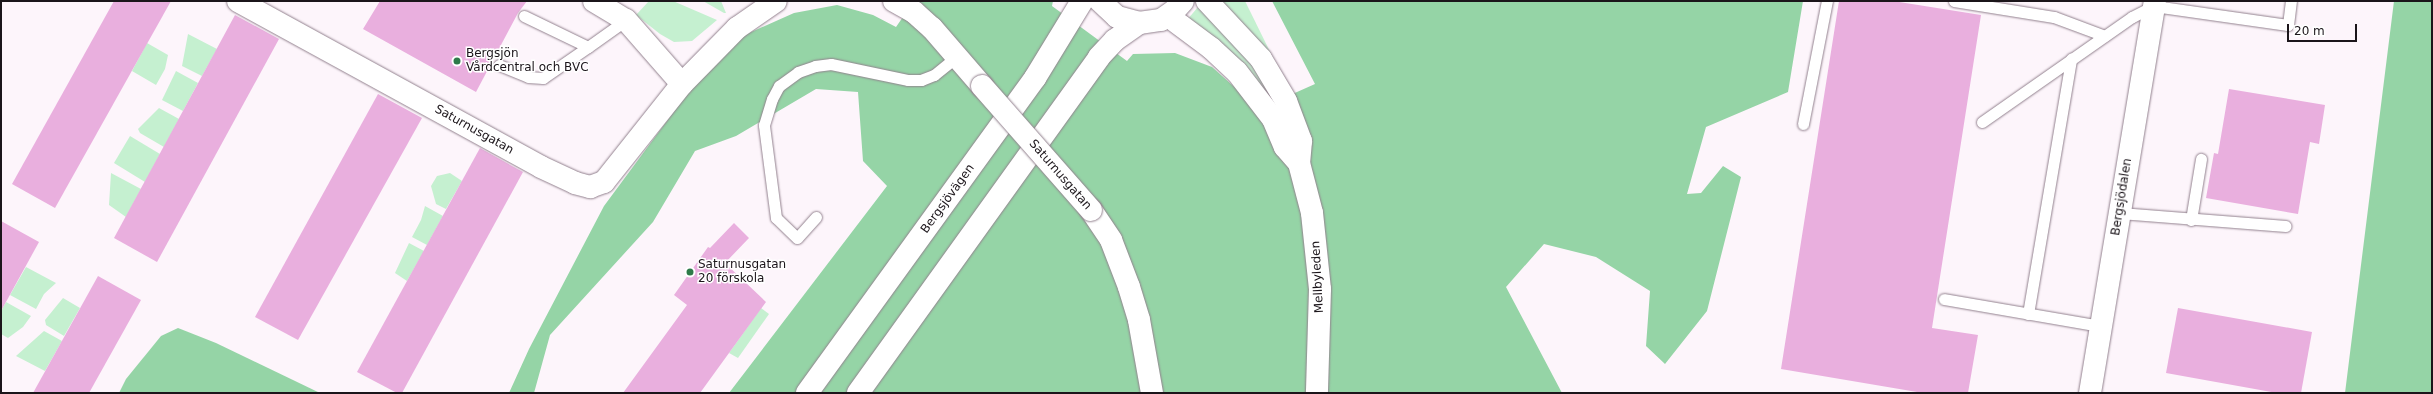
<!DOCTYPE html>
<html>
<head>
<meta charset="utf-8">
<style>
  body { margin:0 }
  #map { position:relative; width:2433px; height:394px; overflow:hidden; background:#fdf5fb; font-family:"DejaVu Sans",sans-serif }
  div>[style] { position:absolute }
  .green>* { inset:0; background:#c5f0d0 }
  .forest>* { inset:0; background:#95d4a6 }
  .building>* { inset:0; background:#e9afde }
  .roads { filter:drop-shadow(0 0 1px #92818e) drop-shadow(0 0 1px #92818e) }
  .lane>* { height:11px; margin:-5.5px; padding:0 5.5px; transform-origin:5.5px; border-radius:5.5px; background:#fff }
  .street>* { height:22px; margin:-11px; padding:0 11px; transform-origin:11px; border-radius:11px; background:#fff }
  .secondary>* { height:22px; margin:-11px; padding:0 11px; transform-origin:11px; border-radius:11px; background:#fff }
  .bridges { filter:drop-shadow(0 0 1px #92818e) drop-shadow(0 0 1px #92818e) }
  .street-bridge>* { height:22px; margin:-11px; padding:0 11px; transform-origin:11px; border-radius:11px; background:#fff }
  .dots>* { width:11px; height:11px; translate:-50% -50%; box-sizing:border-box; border:2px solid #fff; border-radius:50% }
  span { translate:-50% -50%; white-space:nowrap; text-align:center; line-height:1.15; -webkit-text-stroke:3px #fff; paint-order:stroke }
  .poi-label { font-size:12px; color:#1b151a }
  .left { translate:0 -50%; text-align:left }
  .street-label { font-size:12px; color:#1b151a }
  .frame { position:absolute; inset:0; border:2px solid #1b151a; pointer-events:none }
  .scale { position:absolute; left:2287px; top:24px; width:70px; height:18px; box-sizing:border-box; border:2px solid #1b151a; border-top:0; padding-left:5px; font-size:12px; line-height:14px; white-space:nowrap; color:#1b151a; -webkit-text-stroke:3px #fff; paint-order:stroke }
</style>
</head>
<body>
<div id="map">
  <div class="green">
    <div style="clip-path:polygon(649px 1px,673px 1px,717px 20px,692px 41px,674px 42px,660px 34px,636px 15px)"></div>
    <div style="clip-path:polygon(703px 1px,721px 1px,726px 13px,724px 13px)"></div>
    <div style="clip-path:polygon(1217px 1px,1245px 1px,1280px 72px)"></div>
    <div style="clip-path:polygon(1198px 7px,1244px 50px,1266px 82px,1285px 122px,1187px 20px)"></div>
    <div style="clip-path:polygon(188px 34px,217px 49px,202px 76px,182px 66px)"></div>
    <div style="clip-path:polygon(147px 43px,168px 55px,165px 69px,156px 85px,132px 71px)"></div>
    <div style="clip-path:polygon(176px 71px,198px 83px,183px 111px,162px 100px)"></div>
    <div style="clip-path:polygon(159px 108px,179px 119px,164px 147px,140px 133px,138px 129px)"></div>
    <div style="clip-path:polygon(130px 136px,160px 154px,145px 182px,114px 163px)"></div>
    <div style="clip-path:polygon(111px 173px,141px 189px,126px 217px,109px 205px)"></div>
    <div style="clip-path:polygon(450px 173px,462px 181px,446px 209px,436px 204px,431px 186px,437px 176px)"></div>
    <div style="clip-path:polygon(425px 206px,443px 216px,427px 245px,412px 237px,421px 220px)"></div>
    <div style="clip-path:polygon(409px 243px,424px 251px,407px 281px,395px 273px)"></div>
    <div style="clip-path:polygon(26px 267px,56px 283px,44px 294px,36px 309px,10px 295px)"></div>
    <div style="clip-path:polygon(63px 298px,80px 308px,64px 336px,46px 325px,45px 320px)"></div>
    <div style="clip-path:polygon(6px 302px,31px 316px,23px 327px,8px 338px,1px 334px,1px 311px)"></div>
    <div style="clip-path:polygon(761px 308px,769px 314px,738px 358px,729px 353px)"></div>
    <div style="clip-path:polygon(44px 331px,62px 341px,45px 371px,16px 356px)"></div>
  </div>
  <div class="forest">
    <div style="clip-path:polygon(914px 1px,1053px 1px,1052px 6px,1127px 61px,1133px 54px,1175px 53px,1212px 67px,1259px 109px,1315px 84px,1272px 1px,1803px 1px,1788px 92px,1706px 127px,1687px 194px,1701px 193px,1723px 166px,1741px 177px,1707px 311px,1665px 364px,1646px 346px,1650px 291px,1596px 257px,1544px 244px,1506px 287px,1562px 393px,729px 393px,887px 186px,863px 161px,858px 92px,816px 89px,736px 136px,695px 151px,653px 222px,550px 335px,534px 393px,509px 393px,529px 349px,604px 206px,695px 83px,740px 37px,794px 13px,837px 5px,873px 15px,896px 27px)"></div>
    <div style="clip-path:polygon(2394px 1px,2432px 1px,2432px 393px,2345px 393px)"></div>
    <div style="clip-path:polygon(178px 328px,216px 343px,320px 393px,119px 393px,126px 379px,161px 336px)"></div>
  </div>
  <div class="building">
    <div style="clip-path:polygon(114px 1px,171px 1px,55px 208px,12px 184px)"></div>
    <div style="clip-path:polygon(380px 1px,527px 1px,518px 13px,476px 92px,363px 29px)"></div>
    <div style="clip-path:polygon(1839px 1px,1893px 1px,1981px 15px,1932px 328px,1978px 335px,1968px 393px,1923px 393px,1781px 369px)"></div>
    <div style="clip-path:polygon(235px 15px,279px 39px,157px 262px,114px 238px)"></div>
    <div style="clip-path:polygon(2229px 89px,2325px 105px,2319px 144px,2310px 142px,2298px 214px,2206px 198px,2214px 153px,2218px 154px)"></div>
    <div style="clip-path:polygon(378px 94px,422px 118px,298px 340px,255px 317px)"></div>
    <div style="clip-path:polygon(480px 148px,523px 172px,402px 393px,397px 393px,357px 372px)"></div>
    <div style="clip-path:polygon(1px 221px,39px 242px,1px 311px)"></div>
    <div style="clip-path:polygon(734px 223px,749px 238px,725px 263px,766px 302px,700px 393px,623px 393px,687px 305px,674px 295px,708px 247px,710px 248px)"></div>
    <div style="clip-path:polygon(98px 276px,141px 300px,89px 393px,33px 393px)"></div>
    <div style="clip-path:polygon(2178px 308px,2312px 332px,2301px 393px,2277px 393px,2166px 373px)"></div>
  </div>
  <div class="roads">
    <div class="lane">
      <div style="left:1954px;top:1px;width:101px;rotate:9.1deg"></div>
      <div style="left:2054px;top:17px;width:54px;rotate:20.4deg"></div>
      <div style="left:524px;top:16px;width:71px;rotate:25.8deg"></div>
      <div style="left:588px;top:47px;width:47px;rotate:-35.4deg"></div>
      <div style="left:499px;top:65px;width:31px;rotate:22deg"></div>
      <div style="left:528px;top:77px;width:15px;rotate:4deg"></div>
      <div style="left:543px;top:78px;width:55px;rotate:-34.6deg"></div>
      <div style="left:1982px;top:122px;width:183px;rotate:-35deg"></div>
      <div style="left:2132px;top:17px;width:25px;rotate:-27deg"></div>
      <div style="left:2154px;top:6px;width:135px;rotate:8.1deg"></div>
      <div style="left:2288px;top:25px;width:24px;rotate:-83deg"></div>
      <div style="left:1803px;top:124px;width:125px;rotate:-79deg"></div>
      <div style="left:2120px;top:213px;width:166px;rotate:4.5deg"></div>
      <div style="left:816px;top:217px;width:28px;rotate:132deg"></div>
      <div style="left:797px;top:238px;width:29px;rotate:-136deg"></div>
      <div style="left:776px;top:218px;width:94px;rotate:-97.4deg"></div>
      <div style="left:764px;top:125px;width:27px;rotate:-73deg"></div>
      <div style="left:772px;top:99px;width:15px;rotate:-62deg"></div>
      <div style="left:779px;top:86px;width:24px;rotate:-36deg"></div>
      <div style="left:798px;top:72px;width:18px;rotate:-19deg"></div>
      <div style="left:815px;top:66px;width:16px;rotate:-7deg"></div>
      <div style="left:831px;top:64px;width:79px;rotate:11.7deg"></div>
      <div style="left:908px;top:80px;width:13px"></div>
      <div style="left:921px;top:80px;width:14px;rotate:-21deg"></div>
      <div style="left:934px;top:75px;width:28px;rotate:-39deg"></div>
      <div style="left:2191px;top:220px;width:62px;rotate:-80.7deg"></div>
      <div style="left:1944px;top:299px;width:159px;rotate:9.8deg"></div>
      <div style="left:2028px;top:314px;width:259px;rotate:-80.4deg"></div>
    </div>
    <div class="street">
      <div style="left:238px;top:1px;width:345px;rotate:28.7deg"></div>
      <div style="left:541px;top:167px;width:38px;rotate:25deg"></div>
      <div style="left:575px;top:183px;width:16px;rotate:15deg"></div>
      <div style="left:590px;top:187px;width:15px;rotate:-20deg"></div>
      <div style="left:604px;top:182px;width:125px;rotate:-51.5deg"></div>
      <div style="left:682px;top:84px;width:78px;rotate:-45.5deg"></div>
      <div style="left:737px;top:28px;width:47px;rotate:-34.7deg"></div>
      <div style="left:594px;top:1px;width:37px;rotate:31deg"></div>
      <div style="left:626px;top:20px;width:85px;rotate:48.8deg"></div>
      <div style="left:894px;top:1px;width:23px;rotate:29deg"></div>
      <div style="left:914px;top:12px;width:24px;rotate:42deg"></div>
      <div style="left:932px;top:28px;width:77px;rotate:49.2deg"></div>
      <div style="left:1091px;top:210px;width:36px;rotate:56deg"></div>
      <div style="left:1111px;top:240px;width:50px;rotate:69deg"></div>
      <div style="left:1129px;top:287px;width:34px;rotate:73deg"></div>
      <div style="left:1139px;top:320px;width:74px;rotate:79.9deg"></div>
      <div style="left:2090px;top:393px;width:397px;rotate:-80.6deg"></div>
    </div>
    <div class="secondary">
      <div style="left:1100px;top:1px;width:23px;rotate:43deg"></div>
      <div style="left:1117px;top:17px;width:23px;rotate:15deg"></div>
      <div style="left:1139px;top:23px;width:22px;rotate:-8deg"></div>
      <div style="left:1161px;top:20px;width:16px;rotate:-35deg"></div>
      <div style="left:1174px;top:11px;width:13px;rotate:-48deg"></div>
      <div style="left:1207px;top:1px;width:79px;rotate:47deg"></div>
      <div style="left:1261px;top:59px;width:49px;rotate:59.2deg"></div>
      <div style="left:1286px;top:101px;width:43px;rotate:69.4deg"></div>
      <div style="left:1301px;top:141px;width:22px;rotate:95deg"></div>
      <div style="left:1299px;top:163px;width:52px;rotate:75.4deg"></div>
      <div style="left:1312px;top:213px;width:76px;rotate:84deg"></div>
      <div style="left:1320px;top:289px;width:104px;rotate:91.7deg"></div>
      <div style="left:1168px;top:16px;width:54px;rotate:36.7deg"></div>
      <div style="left:1211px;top:48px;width:35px;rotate:43deg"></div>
      <div style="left:1237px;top:72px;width:59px;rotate:52.5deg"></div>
      <div style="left:1273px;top:119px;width:30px;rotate:67deg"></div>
      <div style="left:1285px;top:147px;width:21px;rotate:49deg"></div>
      <div style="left:807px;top:393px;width:389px;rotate:-54.1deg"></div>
      <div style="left:1035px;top:78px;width:90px;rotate:-58.6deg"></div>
      <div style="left:858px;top:393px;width:413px;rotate:-54.3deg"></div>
      <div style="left:1099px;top:57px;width:23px;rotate:-47deg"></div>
      <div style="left:1115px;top:40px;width:29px;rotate:-35deg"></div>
    </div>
  </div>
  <div class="bridges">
    <div class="street-bridge">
      <div style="left:982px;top:86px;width:165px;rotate:48.7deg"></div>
    </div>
  </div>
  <div class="dots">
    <div style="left:457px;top:61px;background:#2e7a49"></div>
    <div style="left:690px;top:272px;background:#2e7a49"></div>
  </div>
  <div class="poi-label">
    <span class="left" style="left:466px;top:61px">Bergsjön<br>Vårdcentral och BVC</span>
    <span class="left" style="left:698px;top:272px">Saturnusgatan<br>20 förskola</span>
  </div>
  <div class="street-label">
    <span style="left:474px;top:130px;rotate:29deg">Saturnusgatan</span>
    <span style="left:1060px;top:175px;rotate:49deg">Saturnusgatan</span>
    <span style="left:2122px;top:197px;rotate:-81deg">Bergsjödalen</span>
    <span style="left:948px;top:199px;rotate:-54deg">Bergsjövägen</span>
    <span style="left:1318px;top:277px;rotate:-93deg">Mellbyleden</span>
  </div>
  <div class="frame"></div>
  <div class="scale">20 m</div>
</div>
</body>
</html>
